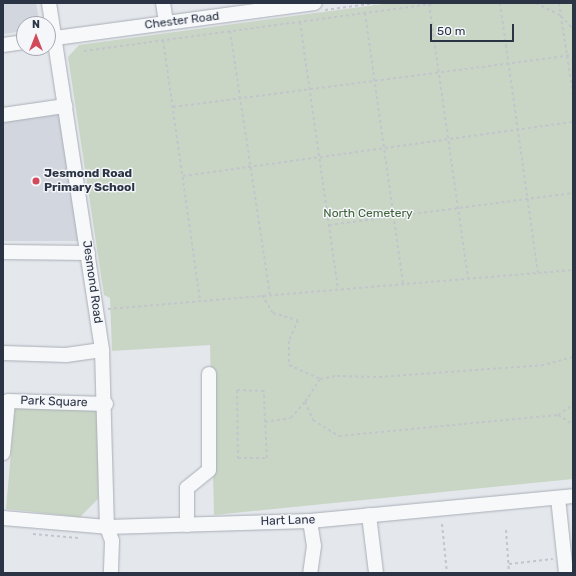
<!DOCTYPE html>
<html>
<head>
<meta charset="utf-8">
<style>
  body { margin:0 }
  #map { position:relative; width:576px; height:576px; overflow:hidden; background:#e4e7ec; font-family:Rubik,sans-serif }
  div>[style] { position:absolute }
  .built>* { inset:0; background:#d2d6de }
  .green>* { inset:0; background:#c9d6c5 }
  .path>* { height:2px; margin-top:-1px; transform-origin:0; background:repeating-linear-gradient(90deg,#c2c5cb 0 3px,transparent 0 6px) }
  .roads { filter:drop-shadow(0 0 1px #a9aeb7) drop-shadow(0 0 1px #a9aeb7) }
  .minor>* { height:14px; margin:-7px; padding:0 7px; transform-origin:7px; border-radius:7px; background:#f7f8fa }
  .dots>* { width:11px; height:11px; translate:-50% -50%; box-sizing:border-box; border:2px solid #f4f6f9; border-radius:50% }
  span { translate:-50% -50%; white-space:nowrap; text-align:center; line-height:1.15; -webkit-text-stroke:3px #f4f6f9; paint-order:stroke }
  .street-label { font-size:12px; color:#2b3445 }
  .poi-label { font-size:12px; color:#2b3445; font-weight:700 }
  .left { translate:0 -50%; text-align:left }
  .park-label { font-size:12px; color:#3f6138 }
  .frame { position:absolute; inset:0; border:4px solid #2b3445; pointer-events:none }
  .north { position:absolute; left:16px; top:16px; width:40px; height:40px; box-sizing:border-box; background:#f4f6f9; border:1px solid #a4a8b1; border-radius:50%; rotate:0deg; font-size:11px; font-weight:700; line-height:16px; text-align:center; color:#2b3445 }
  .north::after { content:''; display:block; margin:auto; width:14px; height:18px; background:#d1495b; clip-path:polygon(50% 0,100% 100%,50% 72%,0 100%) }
  .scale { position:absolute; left:430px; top:24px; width:84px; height:18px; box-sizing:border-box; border:2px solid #2b3445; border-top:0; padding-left:5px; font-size:12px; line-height:14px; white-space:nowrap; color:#2b3445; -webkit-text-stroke:3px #f4f6f9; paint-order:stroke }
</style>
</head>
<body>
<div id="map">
  <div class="built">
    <div style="clip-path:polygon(3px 3px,36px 3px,39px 19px,34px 24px,24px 24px,24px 31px,3px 34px)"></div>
    <div style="clip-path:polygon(60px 112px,78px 241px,3px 241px,3px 121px)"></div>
  </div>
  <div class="green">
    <div style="clip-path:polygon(390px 3px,573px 3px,573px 479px,214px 515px,210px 345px,112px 351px,110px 298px,104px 295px,68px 57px,79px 45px)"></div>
    <div style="clip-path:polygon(15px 407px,99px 409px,98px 499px,80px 517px,6px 509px)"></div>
  </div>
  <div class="path">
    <div style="left:500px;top:3px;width:272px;rotate:82deg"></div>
    <div style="left:536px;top:3px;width:28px;rotate:27deg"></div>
    <div style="left:561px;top:16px;width:18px;rotate:47deg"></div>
    <div style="left:559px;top:3px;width:93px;rotate:81.3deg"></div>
    <div style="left:429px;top:4px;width:277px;rotate:81.9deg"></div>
    <div style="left:325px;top:10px;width:52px;rotate:-7.7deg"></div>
    <div style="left:365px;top:13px;width:273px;rotate:82deg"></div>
    <div style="left:300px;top:22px;width:270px;rotate:81.9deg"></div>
    <div style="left:230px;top:31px;width:266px;rotate:81.4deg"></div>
    <div style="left:163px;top:40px;width:263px;rotate:81.9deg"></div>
    <div style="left:84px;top:51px;width:356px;rotate:-7.7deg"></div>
    <div style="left:173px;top:107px;width:403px;rotate:-7.4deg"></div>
    <div style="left:183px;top:176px;width:394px;rotate:-7.9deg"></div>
    <div style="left:329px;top:225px;width:246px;rotate:-7.5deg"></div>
    <div style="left:262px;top:295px;width:21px;rotate:59deg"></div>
    <div style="left:273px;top:313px;width:26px;rotate:16deg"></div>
    <div style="left:298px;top:320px;width:23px;rotate:113deg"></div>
    <div style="left:289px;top:341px;width:24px;rotate:90deg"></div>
    <div style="left:289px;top:365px;width:34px;rotate:24deg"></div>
    <div style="left:108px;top:309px;width:467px;rotate:-4.8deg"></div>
    <div style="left:573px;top:357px;width:30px;rotate:165deg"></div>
    <div style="left:544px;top:365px;width:162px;rotate:175.8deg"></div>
    <div style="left:382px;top:377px;width:47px;rotate:-178.8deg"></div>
    <div style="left:335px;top:376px;width:15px;rotate:169deg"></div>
    <div style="left:320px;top:379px;width:27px;rotate:123deg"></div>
    <div style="left:305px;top:402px;width:20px;rotate:66deg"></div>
    <div style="left:313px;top:420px;width:31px;rotate:32deg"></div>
    <div style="left:339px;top:436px;width:220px;rotate:-5.5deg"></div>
    <div style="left:558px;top:415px;width:17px;rotate:31deg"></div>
    <div style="left:558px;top:415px;width:18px;rotate:-34deg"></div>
    <div style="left:265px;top:422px;width:31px;rotate:-92deg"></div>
    <div style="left:264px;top:391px;width:27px;rotate:-178deg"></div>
    <div style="left:237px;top:390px;width:68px;rotate:89.2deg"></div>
    <div style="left:238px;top:458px;width:29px"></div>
    <div style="left:267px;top:458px;width:36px;rotate:-93deg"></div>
    <div style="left:265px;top:422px;width:26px;rotate:-9deg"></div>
    <div style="left:291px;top:418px;width:21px;rotate:-49deg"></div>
    <div style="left:442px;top:524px;width:49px;rotate:84.2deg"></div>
    <div style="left:506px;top:530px;width:43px;rotate:86deg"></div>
    <div style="left:33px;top:534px;width:45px;rotate:5.1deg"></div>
    <div style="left:509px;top:564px;width:44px;rotate:-6.5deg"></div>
  </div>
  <div class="roads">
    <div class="minor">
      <div style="left:49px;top:3px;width:351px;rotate:81.3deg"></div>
      <div style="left:102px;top:350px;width:177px;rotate:88.4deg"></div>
      <div style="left:107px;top:527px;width:15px;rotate:70deg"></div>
      <div style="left:112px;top:541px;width:32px;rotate:92deg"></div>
      <div style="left:163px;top:3px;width:20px;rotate:81deg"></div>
      <div style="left:48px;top:39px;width:269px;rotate:-7.7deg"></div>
      <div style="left:3px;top:45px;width:21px;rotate:-8deg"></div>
      <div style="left:3px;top:115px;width:63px;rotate:-8.3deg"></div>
      <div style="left:3px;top:252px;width:85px;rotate:0.7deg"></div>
      <div style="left:3px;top:353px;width:63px;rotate:1.8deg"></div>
      <div style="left:66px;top:355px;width:36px;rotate:-8deg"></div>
      <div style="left:3px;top:453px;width:52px;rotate:-84.5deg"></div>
      <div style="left:8px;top:401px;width:98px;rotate:1.8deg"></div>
      <div style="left:558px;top:498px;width:75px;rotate:83.9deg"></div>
      <div style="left:369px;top:515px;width:58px;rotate:83.1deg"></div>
      <div style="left:3px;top:518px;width:104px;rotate:4.9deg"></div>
      <div style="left:107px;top:527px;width:203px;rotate:-1.7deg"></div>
      <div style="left:310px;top:521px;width:264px;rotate:-5.4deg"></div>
      <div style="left:310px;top:521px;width:25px;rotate:81deg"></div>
      <div style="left:314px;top:546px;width:27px;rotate:98deg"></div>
      <div style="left:187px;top:525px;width:37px;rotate:-90deg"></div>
      <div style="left:187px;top:488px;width:28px;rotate:-39deg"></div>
      <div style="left:209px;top:470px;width:96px;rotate:-90deg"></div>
    </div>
  </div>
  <div class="dots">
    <div style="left:36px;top:181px;background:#d1495b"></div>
  </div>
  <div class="street-label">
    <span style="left:182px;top:21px;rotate:-7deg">Chester Road</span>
    <span style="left:92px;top:282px;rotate:82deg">Jesmond Road</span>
    <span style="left:54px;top:402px;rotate:2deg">Park Square</span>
    <span style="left:288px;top:521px;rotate:-2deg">Hart Lane</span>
  </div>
  <div class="poi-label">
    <span class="left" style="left:44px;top:181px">Jesmond Road<br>Primary School</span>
  </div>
  <div class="park-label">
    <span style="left:368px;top:214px">North Cemetery</span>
  </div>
  <div class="frame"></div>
  <div class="north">N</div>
  <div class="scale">50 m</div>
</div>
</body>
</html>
